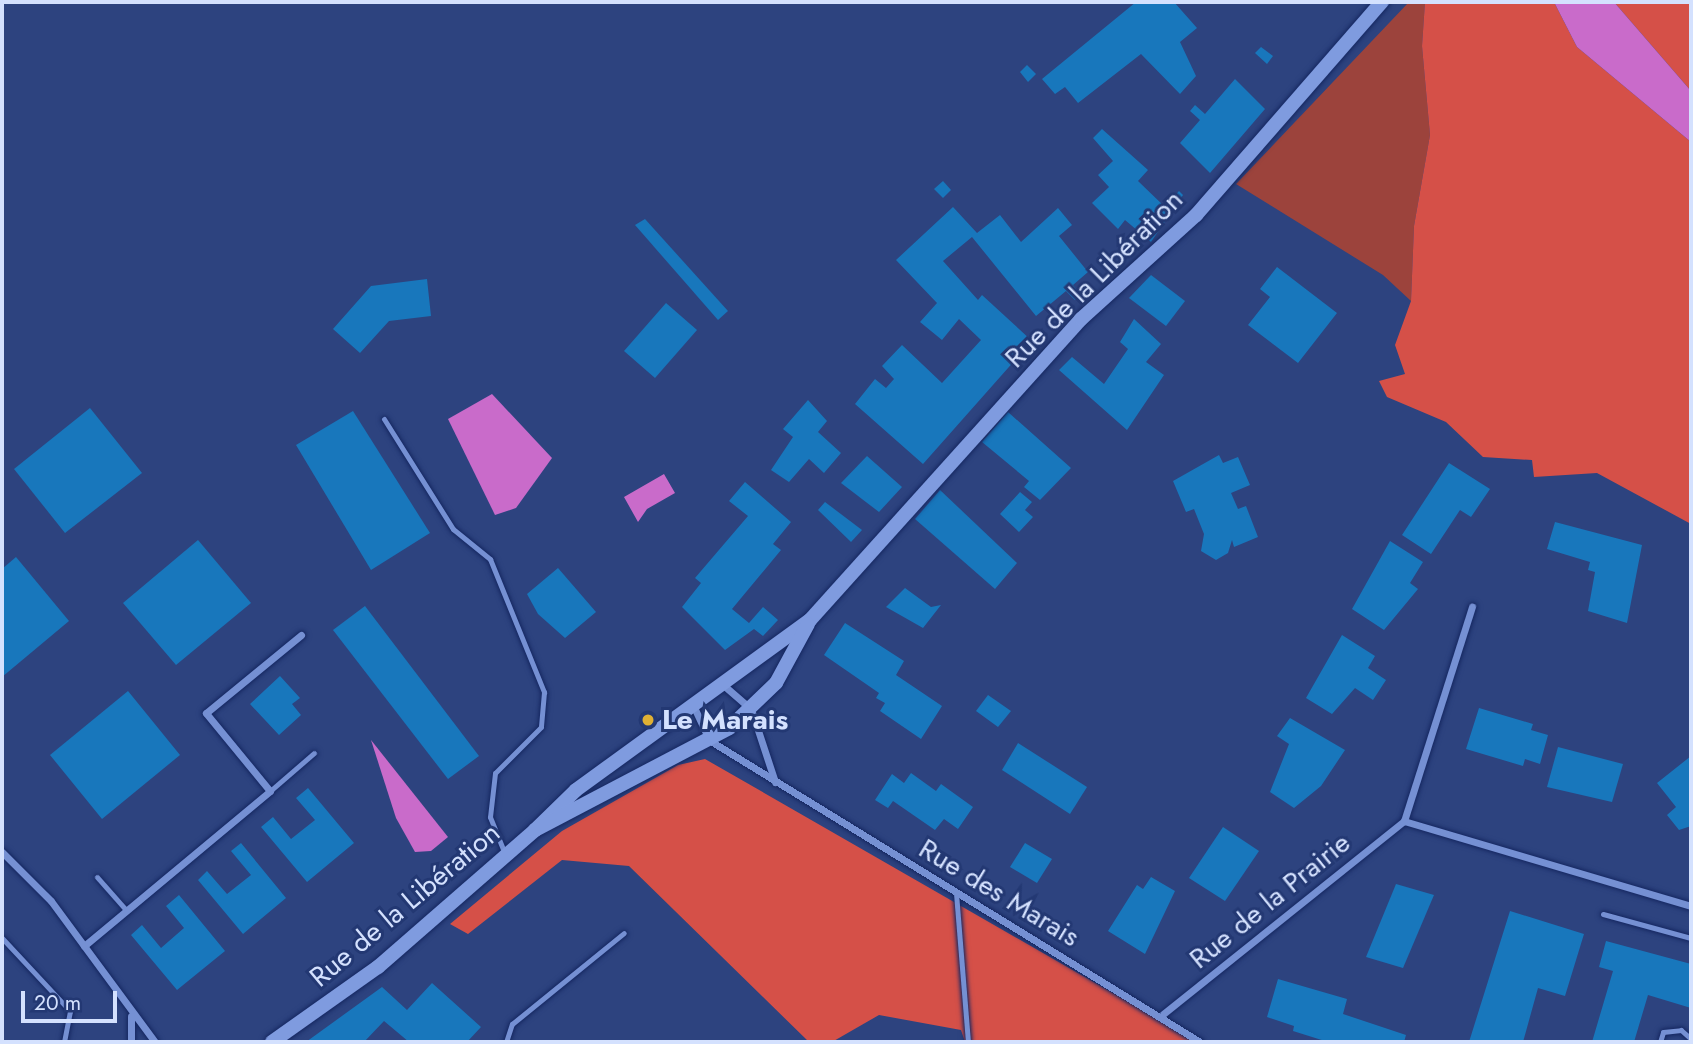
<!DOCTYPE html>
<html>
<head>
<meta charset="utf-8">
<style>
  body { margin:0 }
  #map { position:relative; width:1693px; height:1044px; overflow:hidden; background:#2d437f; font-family:Jost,sans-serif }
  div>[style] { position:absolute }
  .green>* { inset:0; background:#9c433c }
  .forest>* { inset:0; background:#d55048 }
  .water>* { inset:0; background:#c96bca }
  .building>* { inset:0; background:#1877bc }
  .roads { filter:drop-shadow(0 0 2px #152761) drop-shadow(0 0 2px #152761) }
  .lane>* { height:5px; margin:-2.5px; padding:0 2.5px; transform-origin:2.5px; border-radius:2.5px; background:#7590d3 }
  .street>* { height:7px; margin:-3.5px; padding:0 3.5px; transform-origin:3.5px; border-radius:3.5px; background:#7590d3 }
  .secondary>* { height:14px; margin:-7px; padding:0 7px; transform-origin:7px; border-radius:7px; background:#7f9bdf }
  .dots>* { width:19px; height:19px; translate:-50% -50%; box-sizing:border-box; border:4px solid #233873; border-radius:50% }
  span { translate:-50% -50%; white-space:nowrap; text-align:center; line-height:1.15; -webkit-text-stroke:6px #233873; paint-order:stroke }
  .street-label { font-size:28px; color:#d4e1fe }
  .poi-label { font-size:28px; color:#d4e1fe; font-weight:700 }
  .left { translate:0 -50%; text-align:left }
  .frame { position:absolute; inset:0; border:4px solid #d4e1fe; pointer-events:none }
  .scale { position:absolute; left:21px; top:991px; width:96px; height:32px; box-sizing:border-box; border:4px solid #d4e1fe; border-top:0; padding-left:9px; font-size:21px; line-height:24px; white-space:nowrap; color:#d4e1fe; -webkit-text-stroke:5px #233873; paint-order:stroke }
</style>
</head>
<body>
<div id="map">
  <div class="green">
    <div style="clip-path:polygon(1409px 2px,1425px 2px,1422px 46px,1430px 135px,1414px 226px,1411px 301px,1383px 275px,1236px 184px)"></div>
  </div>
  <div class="forest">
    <div style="clip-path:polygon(1425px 2px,1554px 2px,1577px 47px,1691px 142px,1691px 524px,1597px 473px,1534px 477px,1532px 460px,1483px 457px,1446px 422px,1387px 397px,1379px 381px,1405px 374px,1395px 345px,1411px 301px,1414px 226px,1430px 135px,1422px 46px)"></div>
    <div style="clip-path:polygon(1614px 2px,1691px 2px,1691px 91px)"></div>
    <div style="clip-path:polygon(705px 759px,1198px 1042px,965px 1042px,961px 1030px,879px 1015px,832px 1042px,809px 1042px,629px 866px,562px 860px,468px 934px,450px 924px,562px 831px,678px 765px)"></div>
  </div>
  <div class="water">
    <div style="clip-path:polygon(1554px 2px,1614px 2px,1691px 91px,1691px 142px,1577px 47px)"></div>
    <div style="clip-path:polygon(492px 394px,552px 458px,516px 508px,495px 515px,448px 419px)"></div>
    <div style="clip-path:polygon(664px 474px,675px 493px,647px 509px,638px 522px,624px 497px)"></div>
    <div style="clip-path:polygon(371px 740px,448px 837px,431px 851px,415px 852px,396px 818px)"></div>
  </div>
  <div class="building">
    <div style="clip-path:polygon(1136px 2px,1174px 2px,1197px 28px,1180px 42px,1196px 76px,1180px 94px,1141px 54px,1078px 103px,1065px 87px,1055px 94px,1042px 79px)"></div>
    <div style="clip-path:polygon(1261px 47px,1273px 56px,1267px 64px,1255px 53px)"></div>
    <div style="clip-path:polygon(1027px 65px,1036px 74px,1028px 82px,1020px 72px)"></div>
    <div style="clip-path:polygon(1235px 79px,1265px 109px,1210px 173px,1180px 143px,1200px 120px,1190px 111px,1195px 105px,1205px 114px)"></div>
    <div style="clip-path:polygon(1102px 129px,1148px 170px,1138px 181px,1165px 207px,1179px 191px,1183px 195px,1151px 242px,1125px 220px,1118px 229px,1092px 203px,1109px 187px,1098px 175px,1113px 161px,1093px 138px)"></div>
    <div style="clip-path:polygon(943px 181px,951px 190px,943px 198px,934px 189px)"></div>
    <div style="clip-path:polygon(953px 207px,977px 233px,1000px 215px,1021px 242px,1058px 208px,1072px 225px,1059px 236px,1088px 272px,1073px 285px,1081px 295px,1075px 300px,1066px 291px,1036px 316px,972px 237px,943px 261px,978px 300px,982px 295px,1032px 341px,923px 464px,855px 404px,875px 379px,886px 388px,894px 379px,882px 366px,902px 345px,942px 383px,981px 340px,959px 319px,942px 340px,920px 322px,937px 303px,896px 260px)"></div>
    <div style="clip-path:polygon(645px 219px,728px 311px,718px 320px,635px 225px)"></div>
    <div style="clip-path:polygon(1277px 267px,1337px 313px,1298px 363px,1248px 325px,1270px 297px,1260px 289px)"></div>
    <div style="clip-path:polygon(1151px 275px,1185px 301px,1166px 326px,1129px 298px)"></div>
    <div style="clip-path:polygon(427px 279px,431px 316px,389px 321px,360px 353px,333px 329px,371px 286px)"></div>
    <div style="clip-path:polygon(666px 303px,697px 330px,655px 378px,624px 351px)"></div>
    <div style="clip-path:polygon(1134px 319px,1161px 344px,1146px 362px,1164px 375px,1127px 430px,1059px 370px,1072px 357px,1104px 384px,1128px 349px,1120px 342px)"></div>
    <div style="clip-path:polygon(808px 400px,827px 421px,818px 432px,841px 453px,824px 473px,809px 459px,789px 482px,771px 470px,793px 437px,783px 429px)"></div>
    <div style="clip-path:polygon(90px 408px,142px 473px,65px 533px,14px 469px)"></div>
    <div style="clip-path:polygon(353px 411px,430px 533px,371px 570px,296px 445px)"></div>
    <div style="clip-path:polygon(1008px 412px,1071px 468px,1040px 500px,1024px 487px,1029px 481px,982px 442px)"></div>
    <div style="clip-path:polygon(1219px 455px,1223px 463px,1238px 457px,1250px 485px,1231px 493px,1238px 509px,1246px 506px,1258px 537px,1234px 547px,1232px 540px,1228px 553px,1216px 560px,1201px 551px,1204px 534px,1194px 509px,1186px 512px,1173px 481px)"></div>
    <div style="clip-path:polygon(867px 456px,902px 487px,879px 512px,841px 483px)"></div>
    <div style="clip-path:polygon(1449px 463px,1490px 489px,1471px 517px,1460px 510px,1431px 554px,1402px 535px)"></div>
    <div style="clip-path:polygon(745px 482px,791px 522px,773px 544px,781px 550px,732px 609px,749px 623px,763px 607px,778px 620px,763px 636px,754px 629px,725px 650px,682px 607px,701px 583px,695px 578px,748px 516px,729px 501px)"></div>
    <div style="clip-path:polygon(940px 490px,1017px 563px,995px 589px,915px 519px)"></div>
    <div style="clip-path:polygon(1020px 492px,1032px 502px,1025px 510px,1033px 517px,1019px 532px,1000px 514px)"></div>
    <div style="clip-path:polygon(825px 502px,862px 530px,851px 542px,818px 510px)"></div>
    <div style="clip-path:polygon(1555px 522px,1642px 545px,1627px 623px,1588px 611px,1595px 572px,1588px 570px,1590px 562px,1547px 549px)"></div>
    <div style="clip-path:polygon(198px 540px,251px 603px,176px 665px,123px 603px)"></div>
    <div style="clip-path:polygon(1390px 541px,1423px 562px,1410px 583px,1418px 589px,1384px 630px,1352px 609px)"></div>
    <div style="clip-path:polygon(16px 557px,69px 621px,2px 677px,2px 569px)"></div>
    <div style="clip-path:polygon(558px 568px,596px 612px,565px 638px,538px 614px,527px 594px)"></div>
    <div style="clip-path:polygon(905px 588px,931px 607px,941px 605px,923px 628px,886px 607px)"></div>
    <div style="clip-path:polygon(365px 606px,479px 756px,448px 779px,333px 630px)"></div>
    <div style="clip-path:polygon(845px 623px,904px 661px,896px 675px,942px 706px,921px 739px,880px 711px,885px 703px,876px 698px,879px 693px,824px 655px)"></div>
    <div style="clip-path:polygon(1342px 635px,1375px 656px,1368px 668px,1386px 680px,1373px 700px,1355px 688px,1332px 714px,1306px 698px)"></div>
    <div style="clip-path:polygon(280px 676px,300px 698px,292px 704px,301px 715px,279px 735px,250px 704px)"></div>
    <div style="clip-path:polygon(128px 691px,180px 755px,102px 819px,50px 755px)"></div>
    <div style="clip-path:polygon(988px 695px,1011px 711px,998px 727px,976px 711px)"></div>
    <div style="clip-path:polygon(1479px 708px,1533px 724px,1531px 730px,1548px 735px,1540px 764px,1525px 759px,1523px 766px,1466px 749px)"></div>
    <div style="clip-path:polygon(1290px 718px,1345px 750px,1321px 786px,1294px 808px,1270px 792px,1289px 744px,1277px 736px)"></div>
    <div style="clip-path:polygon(1018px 743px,1087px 787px,1070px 814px,1002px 770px)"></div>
    <div style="clip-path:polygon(1558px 747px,1623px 764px,1612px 802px,1547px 787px)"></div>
    <div style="clip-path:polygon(1691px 756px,1691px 826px,1679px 830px,1667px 815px,1676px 807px,1657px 783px)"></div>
    <div style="clip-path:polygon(911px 773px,936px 791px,941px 784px,973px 807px,958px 829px,944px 819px,935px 830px,893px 801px,888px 808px,875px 800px,892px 774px,904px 783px)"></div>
    <div style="clip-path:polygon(308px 788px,354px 843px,307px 882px,261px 827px,273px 817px,291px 839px,315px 820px,296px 798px)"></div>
    <div style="clip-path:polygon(1223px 827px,1259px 851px,1225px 901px,1189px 878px)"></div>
    <div style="clip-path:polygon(241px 843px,286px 898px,243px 934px,198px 880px,207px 871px,227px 894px,251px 875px,231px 851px)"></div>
    <div style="clip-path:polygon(1025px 843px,1052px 859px,1037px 883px,1010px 867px)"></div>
    <div style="clip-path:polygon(1151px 877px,1175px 891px,1145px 954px,1108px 931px,1137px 885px,1143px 889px)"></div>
    <div style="clip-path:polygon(1396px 884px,1434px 895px,1403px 968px,1366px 957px)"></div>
    <div style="clip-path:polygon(179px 895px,225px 951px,177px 990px,131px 935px,142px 925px,161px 948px,184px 928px,166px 906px)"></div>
    <div style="clip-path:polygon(1510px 911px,1584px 934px,1565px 996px,1538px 988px,1523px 1042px,1469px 1042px)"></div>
    <div style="clip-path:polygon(1606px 941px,1691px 964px,1691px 1008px,1648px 995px,1634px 1042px,1592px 1042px,1613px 971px,1599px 967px)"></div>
    <div style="clip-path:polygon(1278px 979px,1347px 999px,1343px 1014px,1406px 1035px,1404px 1042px,1328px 1042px,1293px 1031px,1294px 1026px,1267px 1017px)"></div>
    <div style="clip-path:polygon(432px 983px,481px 1027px,467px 1042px,409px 1042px,384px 1021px,364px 1042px,306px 1042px,382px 987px,407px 1010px)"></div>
  </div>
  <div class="roads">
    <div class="lane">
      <div style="left:384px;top:419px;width:130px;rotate:57.9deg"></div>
      <div style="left:453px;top:529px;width:48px;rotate:39deg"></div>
      <div style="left:490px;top:559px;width:144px;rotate:67.9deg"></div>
      <div style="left:544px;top:692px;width:35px;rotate:95deg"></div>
      <div style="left:541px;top:727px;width:65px;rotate:135deg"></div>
      <div style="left:495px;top:773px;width:44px;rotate:96.5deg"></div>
      <div style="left:490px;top:817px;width:37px;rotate:68deg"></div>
      <div style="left:270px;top:791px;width:58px;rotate:-40.8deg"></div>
      <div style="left:97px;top:877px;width:45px;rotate:48.6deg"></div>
      <div style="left:956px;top:893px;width:149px;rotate:85.4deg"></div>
      <div style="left:1603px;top:914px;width:91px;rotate:15.3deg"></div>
      <div style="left:2px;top:938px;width:100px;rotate:47deg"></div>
      <div style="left:70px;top:1011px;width:32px;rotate:101deg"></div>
      <div style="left:506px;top:1042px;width:19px;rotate:-72deg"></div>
      <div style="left:512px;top:1024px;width:144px;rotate:-39.1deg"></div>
      <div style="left:1660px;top:1042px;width:10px;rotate:-73deg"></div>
      <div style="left:1663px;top:1032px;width:18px;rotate:-6deg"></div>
      <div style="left:1681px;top:1030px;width:13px;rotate:42deg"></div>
    </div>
    <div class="street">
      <div style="left:721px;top:683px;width:40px;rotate:41deg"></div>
      <div style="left:751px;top:709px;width:77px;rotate:71.8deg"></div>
      <div style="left:693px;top:705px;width:38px;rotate:65deg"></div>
      <div style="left:709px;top:740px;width:576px;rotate:31.59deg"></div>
      <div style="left:1404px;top:821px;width:299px;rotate:16.5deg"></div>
      <div style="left:2px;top:852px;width:69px;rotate:45deg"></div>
      <div style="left:51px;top:901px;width:175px;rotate:53.6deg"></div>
      <div style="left:84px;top:946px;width:242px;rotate:-39.8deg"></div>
      <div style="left:270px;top:791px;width:101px;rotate:-129.4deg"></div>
      <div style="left:206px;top:713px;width:123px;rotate:-39.4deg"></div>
      <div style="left:1163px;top:1014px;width:309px;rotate:-38.7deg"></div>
      <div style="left:1404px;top:821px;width:225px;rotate:-72.4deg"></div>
      <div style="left:131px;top:1042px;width:26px;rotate:-90deg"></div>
    </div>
    <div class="secondary">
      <div style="left:535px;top:830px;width:57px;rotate:-44.3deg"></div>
      <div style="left:576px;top:790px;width:289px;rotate:-36deg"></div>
      <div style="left:810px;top:620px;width:405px;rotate:-48deg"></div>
      <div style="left:1081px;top:319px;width:155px;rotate:-42.1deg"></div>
      <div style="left:1196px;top:215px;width:283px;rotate:-48.9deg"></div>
      <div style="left:272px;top:1042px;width:130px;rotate:-35.3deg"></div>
      <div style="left:378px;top:967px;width:208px;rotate:-41.1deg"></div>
      <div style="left:535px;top:830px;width:219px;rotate:-27.7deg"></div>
      <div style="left:729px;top:728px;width:65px;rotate:-43.8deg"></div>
      <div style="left:776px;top:683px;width:67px;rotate:-61.5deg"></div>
    </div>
  </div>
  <div class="dots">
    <div style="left:648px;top:720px;background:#dfb034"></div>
  </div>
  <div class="street-label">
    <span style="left:1094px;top:279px;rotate:-45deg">Rue de la Libération</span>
    <span style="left:999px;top:893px;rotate:31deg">Rue des Marais</span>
    <span style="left:1270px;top:901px;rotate:-39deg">Rue de la Prairie</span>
    <span style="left:405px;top:905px;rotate:-40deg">Rue de la Libération</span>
  </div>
  <div class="poi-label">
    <span class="left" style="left:662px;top:720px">Le Marais</span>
  </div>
  <div class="frame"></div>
  <div class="scale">20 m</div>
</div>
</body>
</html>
